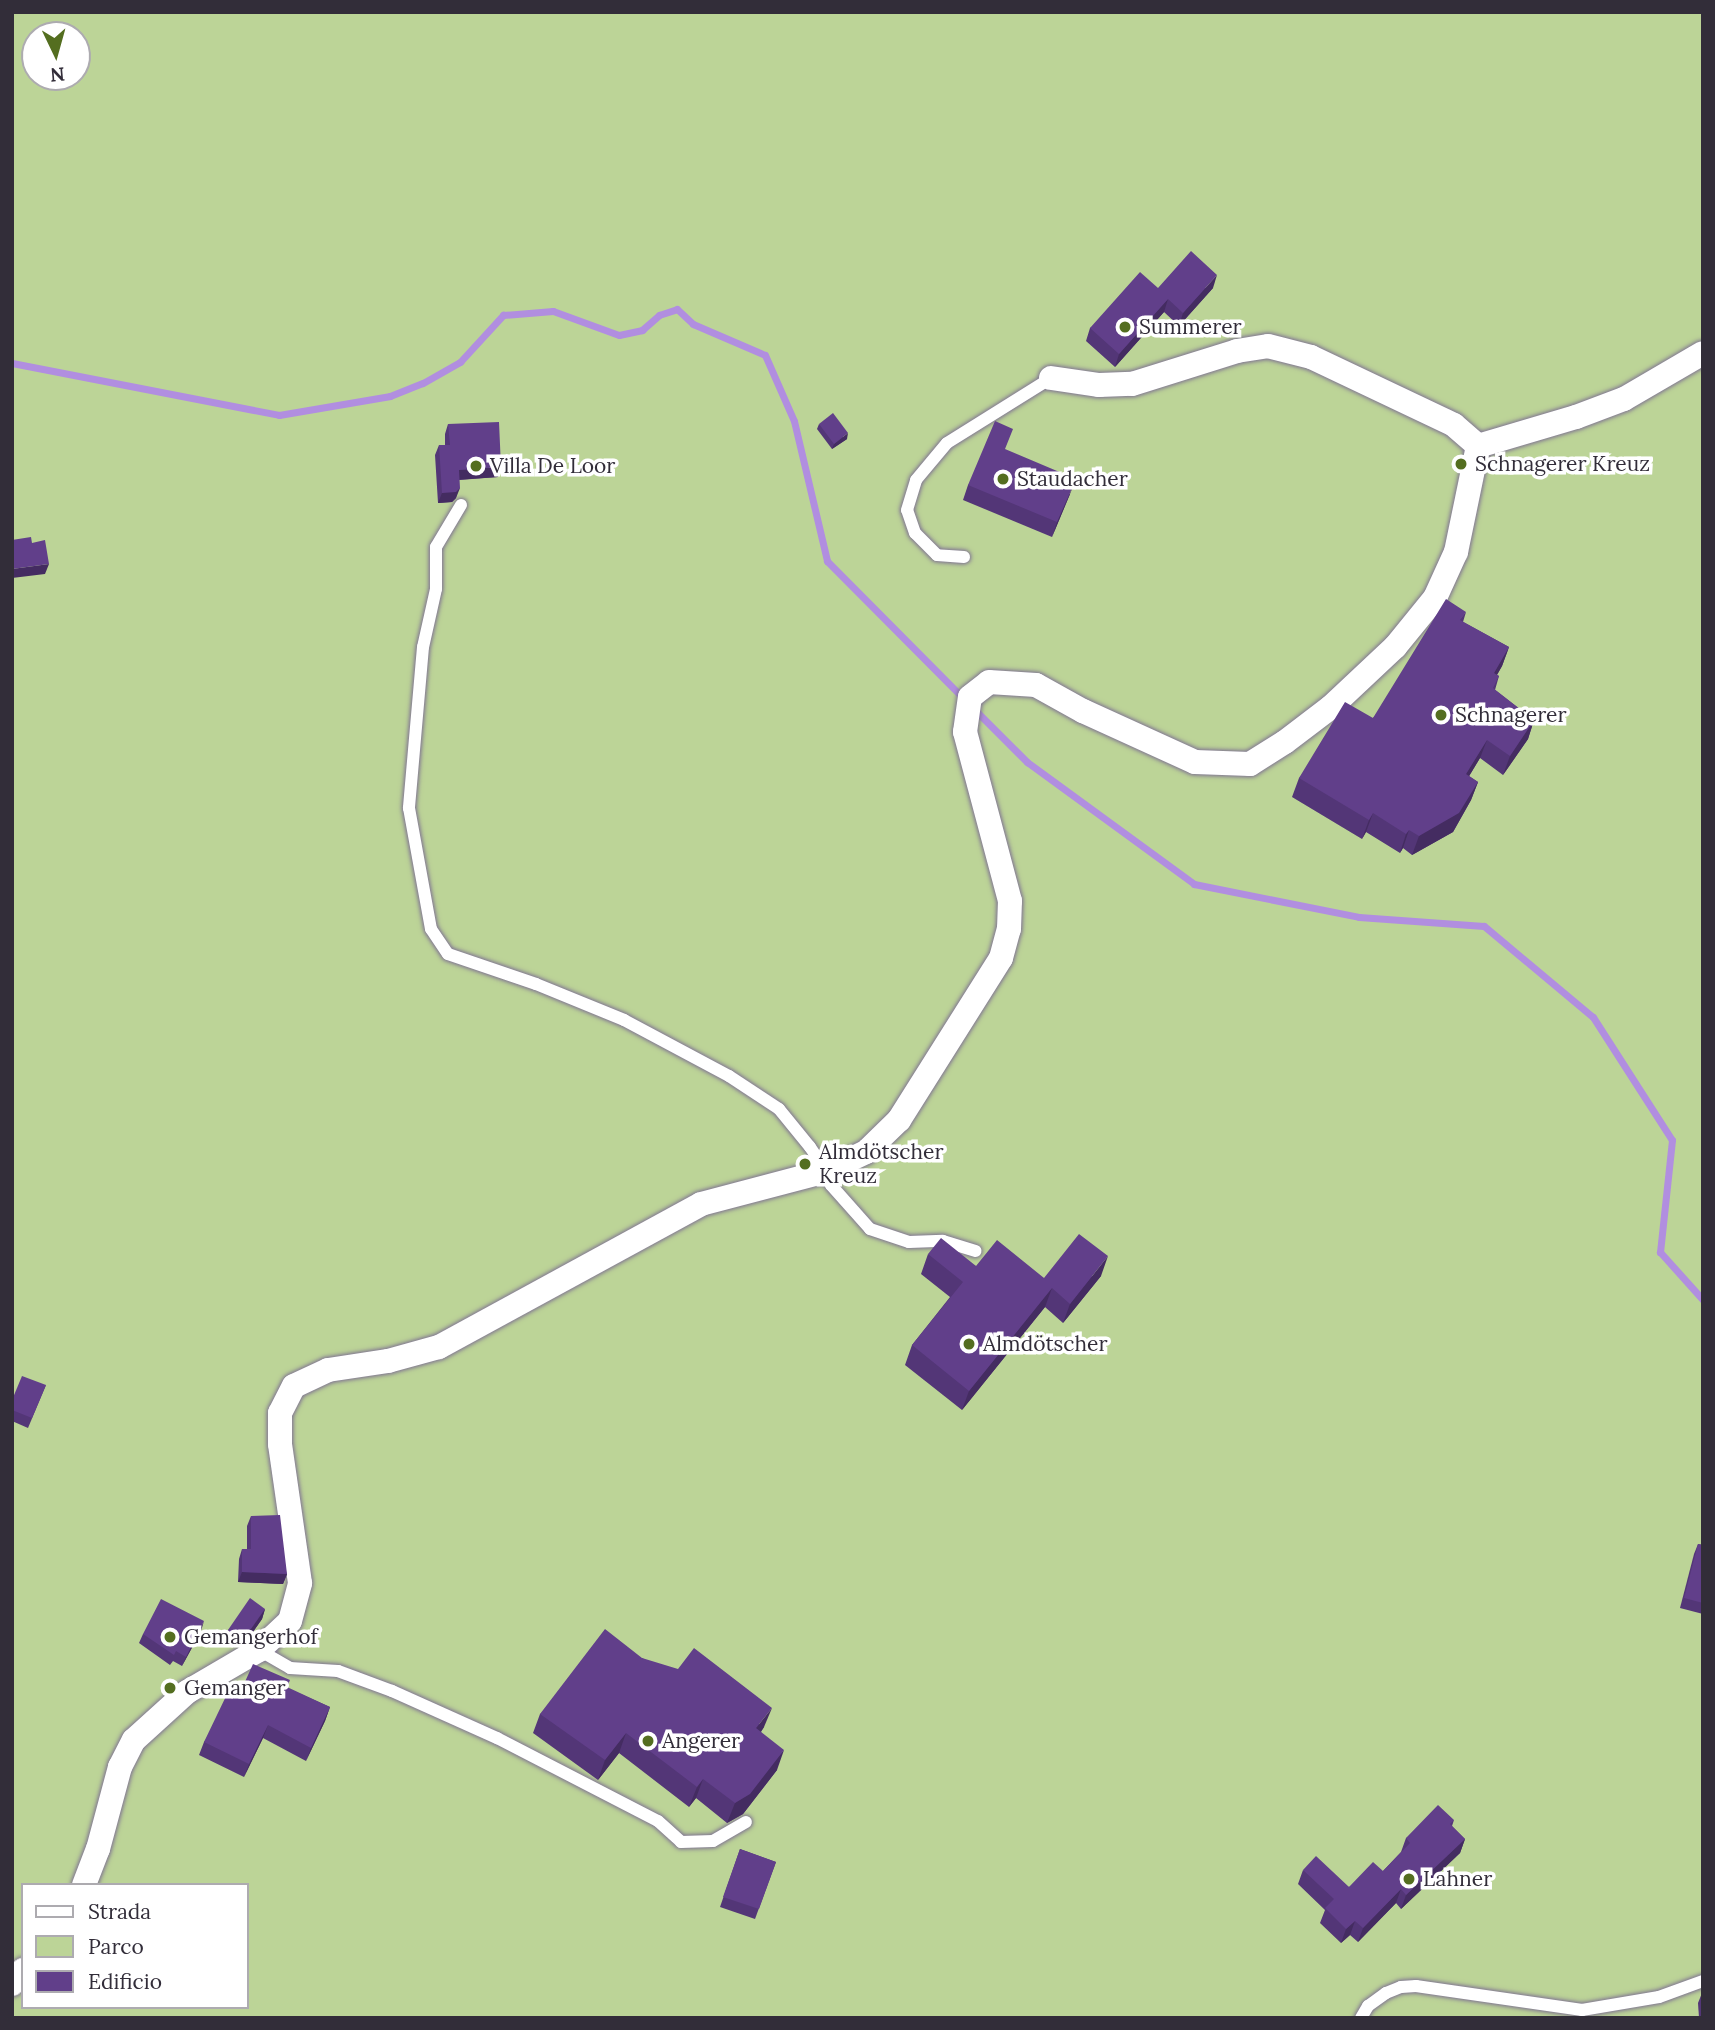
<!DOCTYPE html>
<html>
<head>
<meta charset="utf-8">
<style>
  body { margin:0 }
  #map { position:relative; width:1715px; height:2030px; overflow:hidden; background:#e9ddfc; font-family:Lora,serif }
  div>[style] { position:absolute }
  .green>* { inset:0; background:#bcd497 }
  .stream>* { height:7px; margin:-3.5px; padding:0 3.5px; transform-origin:3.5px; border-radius:3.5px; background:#b18ee0 }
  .roads { filter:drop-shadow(0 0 2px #807592) drop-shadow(0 0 2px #807592) }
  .service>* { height:12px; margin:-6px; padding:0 6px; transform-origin:6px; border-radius:6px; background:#fff }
  .minor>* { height:24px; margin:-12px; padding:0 12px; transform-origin:12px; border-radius:12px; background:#fff }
  .wall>* { inset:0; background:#533677 }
  .shaded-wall>* { inset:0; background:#442c61 }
  .building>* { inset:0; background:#613f8a }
  .dots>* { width:19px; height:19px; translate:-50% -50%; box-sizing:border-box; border:4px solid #fff; border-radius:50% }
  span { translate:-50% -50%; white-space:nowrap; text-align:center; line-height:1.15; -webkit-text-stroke:7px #fff; paint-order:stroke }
  .poi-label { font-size:21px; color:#322d39 }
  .left { translate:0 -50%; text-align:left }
  .frame { position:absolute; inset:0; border:14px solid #322d39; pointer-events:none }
  .legend { position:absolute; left:21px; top:1883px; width:228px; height:126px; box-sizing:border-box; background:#fff; border:2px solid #adabb0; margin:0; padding:9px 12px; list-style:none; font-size:21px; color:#322d39 }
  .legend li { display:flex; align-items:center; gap:14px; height:35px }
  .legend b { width:35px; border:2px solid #adabb0 }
  .north { position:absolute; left:21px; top:21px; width:70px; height:70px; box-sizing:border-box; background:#fff; border:2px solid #adabb0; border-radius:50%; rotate:175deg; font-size:19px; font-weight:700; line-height:28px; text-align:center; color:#322d39 }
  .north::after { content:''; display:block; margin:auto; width:24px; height:32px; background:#546e20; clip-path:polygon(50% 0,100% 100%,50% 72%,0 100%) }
</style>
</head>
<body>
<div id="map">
  <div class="green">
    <div style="clip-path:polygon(evenodd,12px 12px,1703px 12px,1703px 2018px,12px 2018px,12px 12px,35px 35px,77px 35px,77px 77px,35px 77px,35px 35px,12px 12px,23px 1885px,247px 1885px,247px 2007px,23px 2007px,23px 1885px)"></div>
  </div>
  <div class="stream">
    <div style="left:12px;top:363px;width:272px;rotate:11deg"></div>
    <div style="left:279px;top:415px;width:113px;rotate:-9.7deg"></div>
    <div style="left:390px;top:396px;width:35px;rotate:-22deg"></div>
    <div style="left:423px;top:383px;width:43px;rotate:-29.6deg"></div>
    <div style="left:460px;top:362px;width:64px;rotate:-47.5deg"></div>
    <div style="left:503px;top:315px;width:50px;rotate:-4.6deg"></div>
    <div style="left:553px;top:311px;width:70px;rotate:20deg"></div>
    <div style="left:619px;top:335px;width:24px;rotate:-12deg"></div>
    <div style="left:642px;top:330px;width:23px;rotate:-41deg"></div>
    <div style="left:659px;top:315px;width:19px;rotate:-18deg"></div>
    <div style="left:677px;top:309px;width:22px;rotate:43deg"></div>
    <div style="left:693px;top:324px;width:78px;rotate:23.3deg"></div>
    <div style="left:765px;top:355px;width:72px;rotate:66.3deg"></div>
    <div style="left:794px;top:421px;width:144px;rotate:76.7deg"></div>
    <div style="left:827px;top:561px;width:194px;rotate:45.2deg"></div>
    <div style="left:975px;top:710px;width:74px;rotate:45deg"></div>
    <div style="left:1027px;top:762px;width:207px;rotate:36.1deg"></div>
    <div style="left:1194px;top:884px;width:168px;rotate:11.3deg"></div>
    <div style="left:1359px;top:917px;width:125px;rotate:4.1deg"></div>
    <div style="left:1484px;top:926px;width:142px;rotate:39.9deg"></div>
    <div style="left:1593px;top:1017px;width:146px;rotate:57.3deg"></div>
    <div style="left:1672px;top:1140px;width:113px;rotate:96.1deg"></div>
    <div style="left:1660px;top:1252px;width:64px;rotate:48.1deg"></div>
  </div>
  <div class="roads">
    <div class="service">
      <div style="left:461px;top:505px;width:49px;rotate:120.8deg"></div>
      <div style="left:436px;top:547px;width:42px;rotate:90deg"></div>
      <div style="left:436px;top:589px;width:59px;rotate:102.6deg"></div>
      <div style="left:423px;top:647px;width:162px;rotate:95deg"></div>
      <div style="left:409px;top:808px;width:123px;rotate:79.7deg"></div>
      <div style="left:431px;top:929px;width:30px;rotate:56deg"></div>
      <div style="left:448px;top:954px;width:93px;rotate:18.8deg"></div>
      <div style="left:536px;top:984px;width:95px;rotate:22.2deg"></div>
      <div style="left:624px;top:1020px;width:119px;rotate:28.1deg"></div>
      <div style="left:729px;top:1076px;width:60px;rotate:33.4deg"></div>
      <div style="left:779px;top:1109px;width:49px;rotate:50.8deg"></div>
      <div style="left:810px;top:1147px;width:29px;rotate:56deg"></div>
      <div style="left:826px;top:1171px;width:15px;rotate:70deg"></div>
      <div style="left:831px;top:1185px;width:59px;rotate:48.4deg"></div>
      <div style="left:870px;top:1229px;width:41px;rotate:18.4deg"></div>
      <div style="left:909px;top:1242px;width:34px;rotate:-2deg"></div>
      <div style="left:943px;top:1241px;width:34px;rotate:17deg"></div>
      <div style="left:964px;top:557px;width:27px;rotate:-176deg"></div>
      <div style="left:937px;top:555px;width:31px;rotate:-135deg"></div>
      <div style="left:915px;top:533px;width:24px;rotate:-109deg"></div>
      <div style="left:907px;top:510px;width:31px;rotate:-73deg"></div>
      <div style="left:916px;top:480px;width:48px;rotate:-50deg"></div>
      <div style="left:947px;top:443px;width:123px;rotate:-32deg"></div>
      <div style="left:259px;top:1650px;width:36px;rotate:30deg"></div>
      <div style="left:290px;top:1668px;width:48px;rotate:3.6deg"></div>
      <div style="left:338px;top:1671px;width:58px;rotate:20.3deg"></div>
      <div style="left:392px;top:1691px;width:115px;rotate:24.1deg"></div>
      <div style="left:497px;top:1738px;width:181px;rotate:27.3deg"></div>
      <div style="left:658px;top:1821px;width:31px;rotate:42deg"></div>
      <div style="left:681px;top:1842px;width:32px;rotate:-2deg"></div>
      <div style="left:713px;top:1841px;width:38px;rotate:-30deg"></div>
      <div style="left:1361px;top:2018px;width:14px;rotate:-60deg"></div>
      <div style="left:1368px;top:2006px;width:22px;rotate:-36deg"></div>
      <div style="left:1386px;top:1993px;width:16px;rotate:-22deg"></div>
      <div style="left:1401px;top:1987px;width:15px;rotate:-4deg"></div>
      <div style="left:1416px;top:1986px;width:168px;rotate:8.2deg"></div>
      <div style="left:1582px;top:2010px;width:78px;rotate:-9.6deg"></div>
      <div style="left:1659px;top:1997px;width:47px;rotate:-20deg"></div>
    </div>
    <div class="minor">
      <div style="left:1051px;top:378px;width:49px;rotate:8.3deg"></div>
      <div style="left:1099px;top:385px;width:33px;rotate:-2deg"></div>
      <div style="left:1132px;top:384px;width:110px;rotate:-17.4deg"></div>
      <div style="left:1237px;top:351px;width:31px;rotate:-9deg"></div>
      <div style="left:1268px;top:346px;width:44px;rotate:14.3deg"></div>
      <div style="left:1311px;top:357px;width:158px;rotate:25.4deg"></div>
      <div style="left:1454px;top:425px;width:32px;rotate:41deg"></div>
      <div style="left:84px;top:1885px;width:39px;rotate:-69deg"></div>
      <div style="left:98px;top:1849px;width:85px;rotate:-75deg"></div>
      <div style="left:120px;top:1767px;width:30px;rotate:-63deg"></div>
      <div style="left:134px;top:1740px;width:72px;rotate:-42.2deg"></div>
      <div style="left:187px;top:1692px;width:83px;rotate:-30.3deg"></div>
      <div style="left:259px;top:1650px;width:42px;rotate:-43.1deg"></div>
      <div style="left:290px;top:1621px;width:39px;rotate:-75deg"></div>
      <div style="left:300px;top:1583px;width:140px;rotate:-98.2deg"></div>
      <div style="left:280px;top:1444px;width:31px;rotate:-90deg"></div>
      <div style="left:280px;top:1413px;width:30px;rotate:-63deg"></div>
      <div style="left:294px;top:1386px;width:38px;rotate:-25deg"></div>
      <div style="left:328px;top:1370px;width:61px;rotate:-8.5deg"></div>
      <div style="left:388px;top:1361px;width:53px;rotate:-15.4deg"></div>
      <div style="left:439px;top:1347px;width:298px;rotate:-28.6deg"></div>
      <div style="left:701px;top:1204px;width:129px;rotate:-14.8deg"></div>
      <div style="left:826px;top:1171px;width:44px;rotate:-25.4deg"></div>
      <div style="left:866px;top:1152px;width:46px;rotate:-44.1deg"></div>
      <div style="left:899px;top:1120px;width:191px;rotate:-57.8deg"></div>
      <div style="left:1001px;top:958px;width:30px;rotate:-75deg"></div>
      <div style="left:1009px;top:929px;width:28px;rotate:-88deg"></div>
      <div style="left:1010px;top:901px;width:175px;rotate:-104.9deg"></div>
      <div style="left:965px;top:732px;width:35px;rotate:-82deg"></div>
      <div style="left:970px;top:697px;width:24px;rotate:-38deg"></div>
      <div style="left:989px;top:682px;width:47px;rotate:3.7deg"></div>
      <div style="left:1036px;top:685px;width:54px;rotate:29deg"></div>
      <div style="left:1083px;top:711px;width:123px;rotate:24.5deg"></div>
      <div style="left:1195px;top:762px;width:55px;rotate:2.1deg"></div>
      <div style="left:1250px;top:764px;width:41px;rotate:-32.2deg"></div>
      <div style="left:1285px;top:742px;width:58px;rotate:-37.3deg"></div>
      <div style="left:1331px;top:707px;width:88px;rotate:-43.2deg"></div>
      <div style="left:1395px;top:647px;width:63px;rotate:-50.8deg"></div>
      <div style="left:1435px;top:598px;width:51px;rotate:-65.5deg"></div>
      <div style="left:1456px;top:552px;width:108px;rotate:-78.3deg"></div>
      <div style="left:1478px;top:446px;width:102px;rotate:-16.5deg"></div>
      <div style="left:1576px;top:417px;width:51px;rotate:-20.6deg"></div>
      <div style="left:1624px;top:399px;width:91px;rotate:-30.2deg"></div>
      <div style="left:12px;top:1984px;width:18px;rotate:-52deg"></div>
    </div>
  </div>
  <div class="wall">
    <div style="clip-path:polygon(1158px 288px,1213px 288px,1179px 326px,1164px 312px,1115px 367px,1086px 341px,1090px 328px)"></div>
    <div style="clip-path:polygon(448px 424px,498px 477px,459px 480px,456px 498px,452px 502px,438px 503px,435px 455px,439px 445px,445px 445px,445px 434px)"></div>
    <div style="clip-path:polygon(819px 424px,847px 439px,832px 449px,817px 429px)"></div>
    <div style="clip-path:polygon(1005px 450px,1070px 494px,1052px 537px,963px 500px,968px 485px)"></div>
    <div style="clip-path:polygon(1466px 612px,1463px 622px,1509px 647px,1502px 666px,1497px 675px,1499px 676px,1495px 690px,1534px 720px,1528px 739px,1503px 775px,1480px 758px,1469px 776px,1478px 782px,1471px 800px,1453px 832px,1412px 855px,1403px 848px,1400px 853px,1366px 832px,1362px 839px,1292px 797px,1299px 778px,1373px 718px)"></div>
    <div style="clip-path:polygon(928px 1254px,976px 1266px,1044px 1278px,1101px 1276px,1063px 1323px,1045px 1307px,962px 1410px,905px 1365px,912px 1345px,950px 1297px,921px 1274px)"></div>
    <div style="clip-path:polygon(46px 1385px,28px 1428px,12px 1421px,12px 1400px)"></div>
    <div style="clip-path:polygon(251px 1516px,287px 1574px,283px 1584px,238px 1582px,239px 1559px,242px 1549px,247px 1549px,247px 1526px)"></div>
    <div style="clip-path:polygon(1698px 1544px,1703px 1545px,1703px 1614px,1680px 1608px,1694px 1554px)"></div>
    <div style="clip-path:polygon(265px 1609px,262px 1619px,248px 1639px,234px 1647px,224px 1640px,228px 1630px)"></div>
    <div style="clip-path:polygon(201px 1631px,182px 1666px,173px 1661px,170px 1665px,139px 1643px,143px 1634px)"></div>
    <div style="clip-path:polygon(642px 1658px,764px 1727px,761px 1732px,777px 1770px,743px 1814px,727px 1823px,696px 1798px,689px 1807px,619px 1753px,598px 1780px,533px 1733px,540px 1714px)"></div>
    <div style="clip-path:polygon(287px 1688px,330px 1707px,325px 1721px,306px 1761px,263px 1738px,244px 1777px,199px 1755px,204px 1742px,239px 1695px)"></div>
    <div style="clip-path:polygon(1454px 1820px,1452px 1826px,1465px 1839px,1460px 1853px,1401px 1909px,1396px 1903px,1358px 1942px,1350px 1935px,1341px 1943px,1320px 1923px,1325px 1910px,1298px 1884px,1303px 1870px,1349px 1887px,1383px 1871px,1401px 1852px,1406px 1838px)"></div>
    <div style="clip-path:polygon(740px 1849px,776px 1862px,755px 1919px,720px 1907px)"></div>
    <div style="clip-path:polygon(1702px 1993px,1703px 2018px,1699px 2018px,1698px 2003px)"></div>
  </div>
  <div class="shaded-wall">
    <div style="clip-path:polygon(1217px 275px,1213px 288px,1179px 326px,1183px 313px)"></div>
    <div style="clip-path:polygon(1168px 299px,1164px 312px,1115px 367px,1119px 354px)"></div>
    <div style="clip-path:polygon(848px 433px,847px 439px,832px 449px,834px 444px)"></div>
    <div style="clip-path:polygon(501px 467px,498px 477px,455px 480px,459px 470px)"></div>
    <div style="clip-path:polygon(1076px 479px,1070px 494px,1052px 537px,1057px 522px)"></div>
    <div style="clip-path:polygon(460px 488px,456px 498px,452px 502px,438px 503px,442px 493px)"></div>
    <div style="clip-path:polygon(49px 564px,45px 574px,12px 578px,12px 569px)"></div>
    <div style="clip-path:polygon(1509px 647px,1502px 666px,1487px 692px,1494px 673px)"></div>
    <div style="clip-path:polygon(1534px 720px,1528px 739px,1503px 775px,1510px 756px)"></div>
    <div style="clip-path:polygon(1487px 740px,1480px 758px,1459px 793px,1466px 774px)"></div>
    <div style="clip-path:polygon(1478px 782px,1471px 800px,1453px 832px,1412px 855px,1419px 836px)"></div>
    <div style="clip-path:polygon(1373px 813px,1366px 832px,1362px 839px,1369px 820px)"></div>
    <div style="clip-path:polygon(1409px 830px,1403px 848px,1400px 853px,1406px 834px)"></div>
    <div style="clip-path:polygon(1108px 1256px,1101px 1276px,1063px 1323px,1070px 1304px)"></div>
    <div style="clip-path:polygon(1052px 1288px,1045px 1307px,962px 1410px,969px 1391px)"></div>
    <div style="clip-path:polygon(242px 1572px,287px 1574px,283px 1584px,238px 1582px)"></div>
    <div style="clip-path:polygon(265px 1609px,262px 1619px,248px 1639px,234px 1647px,238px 1637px)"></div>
    <div style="clip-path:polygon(204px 1621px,201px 1631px,182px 1666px,186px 1657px)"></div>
    <div style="clip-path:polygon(330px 1707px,325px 1721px,306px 1761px,311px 1748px)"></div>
    <div style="clip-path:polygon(772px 1708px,764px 1727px,749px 1748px,756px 1728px)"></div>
    <div style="clip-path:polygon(268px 1725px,263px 1738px,244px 1777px,249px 1764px)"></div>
    <div style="clip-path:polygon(626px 1733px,619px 1753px,598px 1780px,605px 1760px)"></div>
    <div style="clip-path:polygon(784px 1750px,777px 1770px,743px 1814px,727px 1823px,735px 1803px)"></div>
    <div style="clip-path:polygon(703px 1779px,696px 1798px,689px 1807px,697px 1787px)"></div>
    <div style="clip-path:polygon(1465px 1839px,1460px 1853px,1401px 1909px,1406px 1895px)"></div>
    <div style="clip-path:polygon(1401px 1889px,1396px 1903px,1358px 1942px,1363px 1928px)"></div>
    <div style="clip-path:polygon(1355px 1921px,1350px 1935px,1341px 1943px,1346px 1929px)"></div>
  </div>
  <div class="building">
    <div style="clip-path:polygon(1191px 251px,1217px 275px,1183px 313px,1168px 299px,1119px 354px,1090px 328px,1140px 272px,1158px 288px)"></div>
    <div style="clip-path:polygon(833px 413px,848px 433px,834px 444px,819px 424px)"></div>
    <div style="clip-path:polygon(995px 421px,1013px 429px,1005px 449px,1076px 479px,1057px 522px,968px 485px)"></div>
    <div style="clip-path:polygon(499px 422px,501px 467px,459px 470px,460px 488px,456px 492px,442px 493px,439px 445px,450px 445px,448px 424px)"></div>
    <div style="clip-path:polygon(31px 537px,32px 543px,45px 540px,49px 564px,12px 569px,12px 540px)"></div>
    <div style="clip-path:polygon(1446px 599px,1466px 612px,1460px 620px,1509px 647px,1494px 673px,1499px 676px,1493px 688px,1534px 720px,1510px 756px,1487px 740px,1466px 774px,1478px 782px,1459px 813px,1419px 836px,1409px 830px,1406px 834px,1373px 813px,1369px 820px,1299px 778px,1345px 702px,1373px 718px)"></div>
    <div style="clip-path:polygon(1079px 1234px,1108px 1256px,1070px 1304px,1052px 1288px,969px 1391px,912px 1345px,963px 1282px,928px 1254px,941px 1238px,976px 1266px,997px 1240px,1044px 1278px)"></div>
    <div style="clip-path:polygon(22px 1376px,46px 1385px,32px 1418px,12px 1410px,12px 1400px)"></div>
    <div style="clip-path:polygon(280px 1515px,287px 1574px,242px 1572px,242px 1549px,251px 1549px,251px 1516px)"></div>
    <div style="clip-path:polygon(1698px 1544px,1703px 1545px,1703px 1603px,1684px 1598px)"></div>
    <div style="clip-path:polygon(250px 1598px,265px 1609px,251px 1629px,238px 1637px,228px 1630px)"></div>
    <div style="clip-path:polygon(161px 1599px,204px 1621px,186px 1657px,176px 1651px,174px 1655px,143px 1634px)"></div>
    <div style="clip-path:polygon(605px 1629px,642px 1658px,678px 1669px,694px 1648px,772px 1708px,756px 1728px,784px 1750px,750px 1794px,735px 1803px,703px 1779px,697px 1787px,626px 1733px,605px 1760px,540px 1714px)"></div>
    <div style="clip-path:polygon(253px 1664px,290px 1680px,287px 1687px,330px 1707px,311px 1748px,268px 1725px,249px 1764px,204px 1742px,229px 1690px,239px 1695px)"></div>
    <div style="clip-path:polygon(1438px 1805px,1454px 1820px,1450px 1824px,1465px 1839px,1406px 1895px,1401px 1889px,1363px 1928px,1355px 1921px,1346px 1929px,1325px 1908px,1334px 1899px,1303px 1870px,1316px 1856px,1349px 1887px,1373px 1862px,1383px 1871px,1410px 1843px,1406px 1838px)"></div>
    <div style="clip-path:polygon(740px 1849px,776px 1862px,759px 1909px,723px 1897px)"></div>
  </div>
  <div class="dots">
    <div style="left:1125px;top:327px;background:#546e20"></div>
    <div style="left:1461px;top:464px;background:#546e20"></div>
    <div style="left:476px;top:466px;background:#546e20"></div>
    <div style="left:1003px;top:479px;background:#546e20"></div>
    <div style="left:1441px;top:715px;background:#546e20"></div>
    <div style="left:805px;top:1164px;background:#546e20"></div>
    <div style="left:969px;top:1344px;background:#546e20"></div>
    <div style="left:170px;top:1637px;background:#546e20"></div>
    <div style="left:170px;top:1688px;background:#546e20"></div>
    <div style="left:648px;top:1741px;background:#546e20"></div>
    <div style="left:1409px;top:1879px;background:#546e20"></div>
  </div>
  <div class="poi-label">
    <span class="left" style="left:1139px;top:327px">Summerer</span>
    <span class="left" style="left:1475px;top:464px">Schnagerer Kreuz</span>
    <span class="left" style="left:490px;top:466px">Villa De Loor</span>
    <span class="left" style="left:1017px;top:479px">Staudacher</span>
    <span class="left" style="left:1455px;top:715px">Schnagerer</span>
    <span class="left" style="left:819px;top:1164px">Almdötscher<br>Kreuz</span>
    <span class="left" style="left:983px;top:1344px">Almdötscher</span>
    <span class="left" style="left:184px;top:1637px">Gemangerhof</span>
    <span class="left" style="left:184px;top:1688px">Gemanger</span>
    <span class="left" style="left:662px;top:1741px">Angerer</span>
    <span class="left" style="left:1423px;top:1879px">Lahner</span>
  </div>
  <div class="frame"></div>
  <ul class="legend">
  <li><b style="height:9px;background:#fff"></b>Strada</li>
  <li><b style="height:19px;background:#bcd497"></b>Parco</li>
  <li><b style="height:19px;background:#613f8a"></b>Edificio</li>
  </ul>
  <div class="north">N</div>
</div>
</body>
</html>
